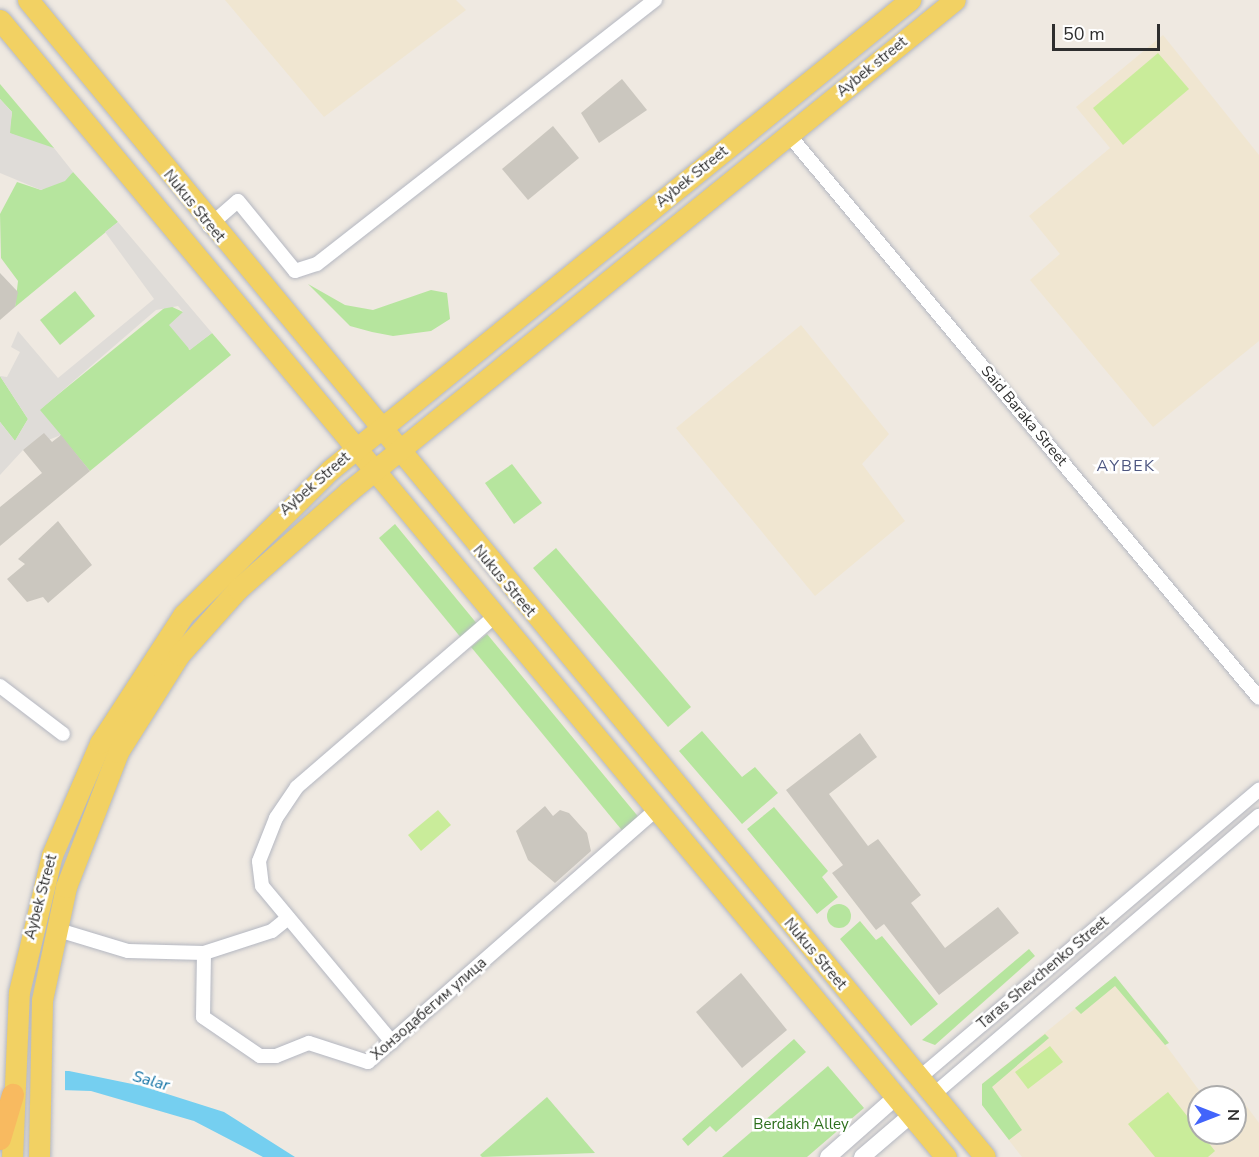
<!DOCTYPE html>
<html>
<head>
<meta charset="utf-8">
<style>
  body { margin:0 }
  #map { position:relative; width:1259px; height:1157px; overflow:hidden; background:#efe9e1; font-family:"Nunito Sans",sans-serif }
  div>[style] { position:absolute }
  .education>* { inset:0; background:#f0e6d1 }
  .green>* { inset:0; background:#b6e59e }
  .round { border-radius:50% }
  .pitch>* { inset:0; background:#c9ec9a }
  .plaza>* { inset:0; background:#dfdcd8 }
  .water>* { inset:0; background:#75cff0 }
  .pier>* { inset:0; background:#efe9e1 }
  .building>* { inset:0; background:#cbc7bf }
  .roads { filter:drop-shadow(0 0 2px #b4b7c1) drop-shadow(0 0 2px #b4b7c1) }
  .minor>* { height:14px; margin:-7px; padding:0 7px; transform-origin:7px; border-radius:7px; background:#fff }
  .tertiary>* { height:16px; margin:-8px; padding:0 8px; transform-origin:8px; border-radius:8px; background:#fff }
  .primary>* { height:21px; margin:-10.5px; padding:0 10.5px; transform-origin:10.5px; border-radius:10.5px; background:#f2d163 }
  .trunk>* { height:22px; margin:-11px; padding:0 11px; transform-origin:11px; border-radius:11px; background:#f8ba60 }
  span { translate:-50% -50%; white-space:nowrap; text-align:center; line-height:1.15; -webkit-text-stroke:5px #fff; paint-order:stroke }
  .street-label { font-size:15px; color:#2e2e2e }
  .park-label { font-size:15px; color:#2c6e1b }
  .neighbourhood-label { font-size:16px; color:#4d5680; letter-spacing:1.5px }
  .water-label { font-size:16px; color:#0d6fa3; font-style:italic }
  .north { position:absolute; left:1187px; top:1085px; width:60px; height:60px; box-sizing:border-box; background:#fff; border:2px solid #ababab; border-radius:50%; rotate:90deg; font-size:16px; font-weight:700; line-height:24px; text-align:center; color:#2e2e2e }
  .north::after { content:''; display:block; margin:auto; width:21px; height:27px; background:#4264fb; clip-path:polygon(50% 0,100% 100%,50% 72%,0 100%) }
  .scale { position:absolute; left:1052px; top:24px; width:108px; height:27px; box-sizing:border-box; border:3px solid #2e2e2e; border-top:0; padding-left:8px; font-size:18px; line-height:21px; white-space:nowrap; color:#2e2e2e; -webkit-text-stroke:4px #fff; paint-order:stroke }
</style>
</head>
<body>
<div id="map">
  <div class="education">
    <div style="clip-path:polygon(225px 0,456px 0,466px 10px,324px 117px)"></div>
    <div style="clip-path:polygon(1163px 35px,1259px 155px,1259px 341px,1153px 427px,1030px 280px,1060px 254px,1029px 216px,1110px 148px,1076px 107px)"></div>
    <div style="clip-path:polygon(801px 325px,889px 434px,862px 464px,905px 521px,815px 596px,676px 428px)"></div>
    <div style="clip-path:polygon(1115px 976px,1204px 1097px,1199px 1097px,1199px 1133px,1235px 1133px,1235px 1097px,1223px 1097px,1234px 1089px,1259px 1123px,1259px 1157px,1022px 1157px,1018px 1152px,982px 1105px,982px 1084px)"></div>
  </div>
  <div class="green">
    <div style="clip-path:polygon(0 84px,54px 148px,51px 150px,9px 133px,12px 112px,0 99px)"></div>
    <div style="clip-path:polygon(73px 172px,118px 222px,15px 307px,18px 281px,1px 258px,0 214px,17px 182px,41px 190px)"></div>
    <div style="clip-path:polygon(308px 284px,345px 305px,373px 310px,431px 290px,447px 293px,450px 319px,431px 331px,393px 336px,372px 332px,350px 326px)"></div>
    <div style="clip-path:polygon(75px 291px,95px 316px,60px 345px,40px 320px)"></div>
    <div style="clip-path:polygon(168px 305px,183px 312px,189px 350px,212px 333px,231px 355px,90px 471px,39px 410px)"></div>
    <div style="clip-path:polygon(0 376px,28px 419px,15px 441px,0 422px)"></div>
    <div style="clip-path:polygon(512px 464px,542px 503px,514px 524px,485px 483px)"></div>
    <div style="clip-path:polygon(395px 524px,478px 625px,462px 639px,379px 538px)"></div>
    <div style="clip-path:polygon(556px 548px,691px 707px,668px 727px,533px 568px)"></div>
    <div style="clip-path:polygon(487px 634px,641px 820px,625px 834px,471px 647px)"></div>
    <div style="clip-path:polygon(702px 731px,742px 777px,755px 767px,778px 793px,742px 824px,679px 751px)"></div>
    <div style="clip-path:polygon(774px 807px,828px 871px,822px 877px,838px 897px,817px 914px,747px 829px)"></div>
    <div class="round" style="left:827px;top:904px;width:24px;height:24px"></div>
    <div style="clip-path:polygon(860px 921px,876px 940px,882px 936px,938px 1004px,911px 1026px,840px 939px)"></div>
    <div style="clip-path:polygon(1029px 949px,1035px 956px,935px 1045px,922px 1040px)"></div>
    <div style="clip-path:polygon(1115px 976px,1116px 977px,1169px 1043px,1165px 1045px,1115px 986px,1081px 1014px,1075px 1008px)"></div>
    <div style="clip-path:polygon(1045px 1034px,1049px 1038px,992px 1087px,1022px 1130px,1009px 1140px,982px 1105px,982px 1084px)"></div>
    <div style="clip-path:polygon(794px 1039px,806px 1052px,716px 1132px,710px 1126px,688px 1146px,682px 1139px)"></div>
    <div style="clip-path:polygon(828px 1066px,864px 1108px,807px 1157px,722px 1157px)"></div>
    <div style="clip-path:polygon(547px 1097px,595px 1153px,482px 1157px,480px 1155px)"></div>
  </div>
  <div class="pitch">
    <div style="clip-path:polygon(1158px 53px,1189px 89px,1123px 145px,1093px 108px)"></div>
    <div style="clip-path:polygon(438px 810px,451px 825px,421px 851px,408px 835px)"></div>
    <div style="clip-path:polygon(1050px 1046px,1063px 1062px,1028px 1089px,1015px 1072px)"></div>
    <div style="clip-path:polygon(1168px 1092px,1215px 1151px,1208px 1157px,1155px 1157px,1128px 1124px)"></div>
  </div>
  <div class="plaza">
    <div style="clip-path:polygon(0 99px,12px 112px,10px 133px,54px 148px,73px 172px,65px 181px,41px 190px,0 173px)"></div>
    <div style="clip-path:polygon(118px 222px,212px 333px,190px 350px,169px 325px,183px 312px,178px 306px,156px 310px,40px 410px,61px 435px,23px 450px,0 475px,0 422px,15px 441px,28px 419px,0 376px,7px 377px,20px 352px,11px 347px,18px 331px,58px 378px,154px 299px,105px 232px)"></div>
  </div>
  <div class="water">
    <div style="clip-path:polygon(0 1070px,69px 1071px,142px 1086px,224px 1112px,295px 1157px,263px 1157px,194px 1121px,91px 1091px,0 1088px)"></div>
  </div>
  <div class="pier">
    <div style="clip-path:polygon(0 1067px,65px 1068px,65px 1091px,0 1091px)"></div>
  </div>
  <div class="building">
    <div style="clip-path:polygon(622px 79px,647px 110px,599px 143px,581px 113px)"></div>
    <div style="clip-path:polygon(553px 126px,579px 158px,528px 200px,502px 169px)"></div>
    <div style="clip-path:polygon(0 273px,18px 292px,15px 307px,0 320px)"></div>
    <div style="clip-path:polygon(44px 433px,52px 442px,61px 435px,90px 471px,0 546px,0 507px,42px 473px,23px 450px)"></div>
    <div style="clip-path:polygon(58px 521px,92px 565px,48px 603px,43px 597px,27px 602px,7px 579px,25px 564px,18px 559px)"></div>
    <div style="clip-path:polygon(860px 733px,877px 757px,829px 794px,868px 846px,878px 839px,921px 895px,911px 903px,945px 948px,998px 907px,1019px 933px,939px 995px,884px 924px,876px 930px,832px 873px,843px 865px,786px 790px)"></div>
    <div style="clip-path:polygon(545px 806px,553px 816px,560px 810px,569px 813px,587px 833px,591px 851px,555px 883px,528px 860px,516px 831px)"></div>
    <div style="clip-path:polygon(741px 973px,787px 1030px,742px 1068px,696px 1012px)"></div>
  </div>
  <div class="roads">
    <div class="minor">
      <div style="left:789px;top:135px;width:733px;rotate:50.14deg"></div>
      <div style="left:209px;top:226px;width:38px;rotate:-41deg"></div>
      <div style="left:238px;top:201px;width:90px;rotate:50.8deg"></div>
      <div style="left:295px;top:271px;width:23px;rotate:-18deg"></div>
      <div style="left:317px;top:264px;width:429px;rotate:-38deg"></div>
      <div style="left:0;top:686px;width:79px;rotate:37.3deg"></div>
      <div style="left:55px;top:929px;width:76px;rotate:16.8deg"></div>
      <div style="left:128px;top:951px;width:76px;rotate:1.5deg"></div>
      <div style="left:204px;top:953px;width:64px;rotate:90.9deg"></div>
      <div style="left:203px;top:1017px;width:69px;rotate:34.4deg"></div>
      <div style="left:260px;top:1056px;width:16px"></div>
      <div style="left:276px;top:1056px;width:35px;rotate:-22deg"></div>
      <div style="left:309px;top:1043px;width:62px;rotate:17.9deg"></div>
      <div style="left:368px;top:1062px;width:381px;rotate:-41.2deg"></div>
      <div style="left:204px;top:953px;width:71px;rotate:-17.9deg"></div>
      <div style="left:272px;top:931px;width:21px;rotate:-39deg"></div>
      <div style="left:392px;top:1042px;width:203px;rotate:-129.8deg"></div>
      <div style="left:262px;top:886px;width:25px;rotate:-97deg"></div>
      <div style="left:259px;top:861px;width:46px;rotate:-68.4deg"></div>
      <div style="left:276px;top:818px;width:37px;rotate:-56deg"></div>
      <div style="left:297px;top:787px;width:262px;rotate:-40.8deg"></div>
      <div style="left:919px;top:1078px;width:446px;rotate:-40.3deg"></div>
      <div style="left:933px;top:1095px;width:429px;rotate:-40.6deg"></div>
    </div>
    <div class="tertiary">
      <div style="left:828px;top:1157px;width:91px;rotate:-41.4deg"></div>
      <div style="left:862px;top:1157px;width:65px;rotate:-40.6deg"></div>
    </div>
    <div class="primary">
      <div style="left:28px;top:0;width:1501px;rotate:50.4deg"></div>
      <div style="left:0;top:20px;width:1479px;rotate:50.24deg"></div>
      <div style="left:12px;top:1157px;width:165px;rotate:-87.6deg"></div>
      <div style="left:19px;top:992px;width:141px;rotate:-76.5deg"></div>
      <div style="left:52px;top:855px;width:122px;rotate:-66.8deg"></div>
      <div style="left:100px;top:743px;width:153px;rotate:-57deg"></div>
      <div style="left:183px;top:615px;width:206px;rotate:-44.6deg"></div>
      <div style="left:330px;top:470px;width:747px;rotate:-39.02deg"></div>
      <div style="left:39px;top:1157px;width:157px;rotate:-88.9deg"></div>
      <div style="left:42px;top:1000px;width:116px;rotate:-78deg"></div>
      <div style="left:66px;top:887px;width:145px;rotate:-68.9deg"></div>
      <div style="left:118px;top:752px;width:115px;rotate:-57.8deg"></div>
      <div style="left:179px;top:655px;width:89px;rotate:-48.2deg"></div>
      <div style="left:238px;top:589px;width:147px;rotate:-41.4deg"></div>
      <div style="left:348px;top:492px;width:781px;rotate:-39.03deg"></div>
    </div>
    <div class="trunk">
      <div style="left:0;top:1139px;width:46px;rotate:-73.5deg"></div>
    </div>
  </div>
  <div class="street-label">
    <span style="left:872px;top:67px;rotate:-39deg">Aybek street</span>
    <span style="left:692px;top:177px;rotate:-39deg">Aybek Street</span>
    <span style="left:194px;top:206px;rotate:51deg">Nukus Street</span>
    <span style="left:1024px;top:416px;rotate:50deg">Said Baraka Street</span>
    <span style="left:315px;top:484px;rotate:-41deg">Aybek Street</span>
    <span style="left:504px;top:581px;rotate:50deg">Nukus Street</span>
    <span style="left:41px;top:897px;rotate:-75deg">Aybek Street</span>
    <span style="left:815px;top:954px;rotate:50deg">Nukus Street</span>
    <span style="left:1043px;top:973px;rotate:-40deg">Taras Shevchenko Street</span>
    <span style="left:429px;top:1009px;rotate:-41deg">Хонзодабегим улица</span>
  </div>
  <div class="park-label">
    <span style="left:801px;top:1125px">Berdakh Alley</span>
  </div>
  <div class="neighbourhood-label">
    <span style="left:1126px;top:466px">АYBEK</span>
  </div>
  <div class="water-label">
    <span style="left:151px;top:1081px;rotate:16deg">Salar</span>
  </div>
  <div class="north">N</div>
  <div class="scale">50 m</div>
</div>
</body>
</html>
